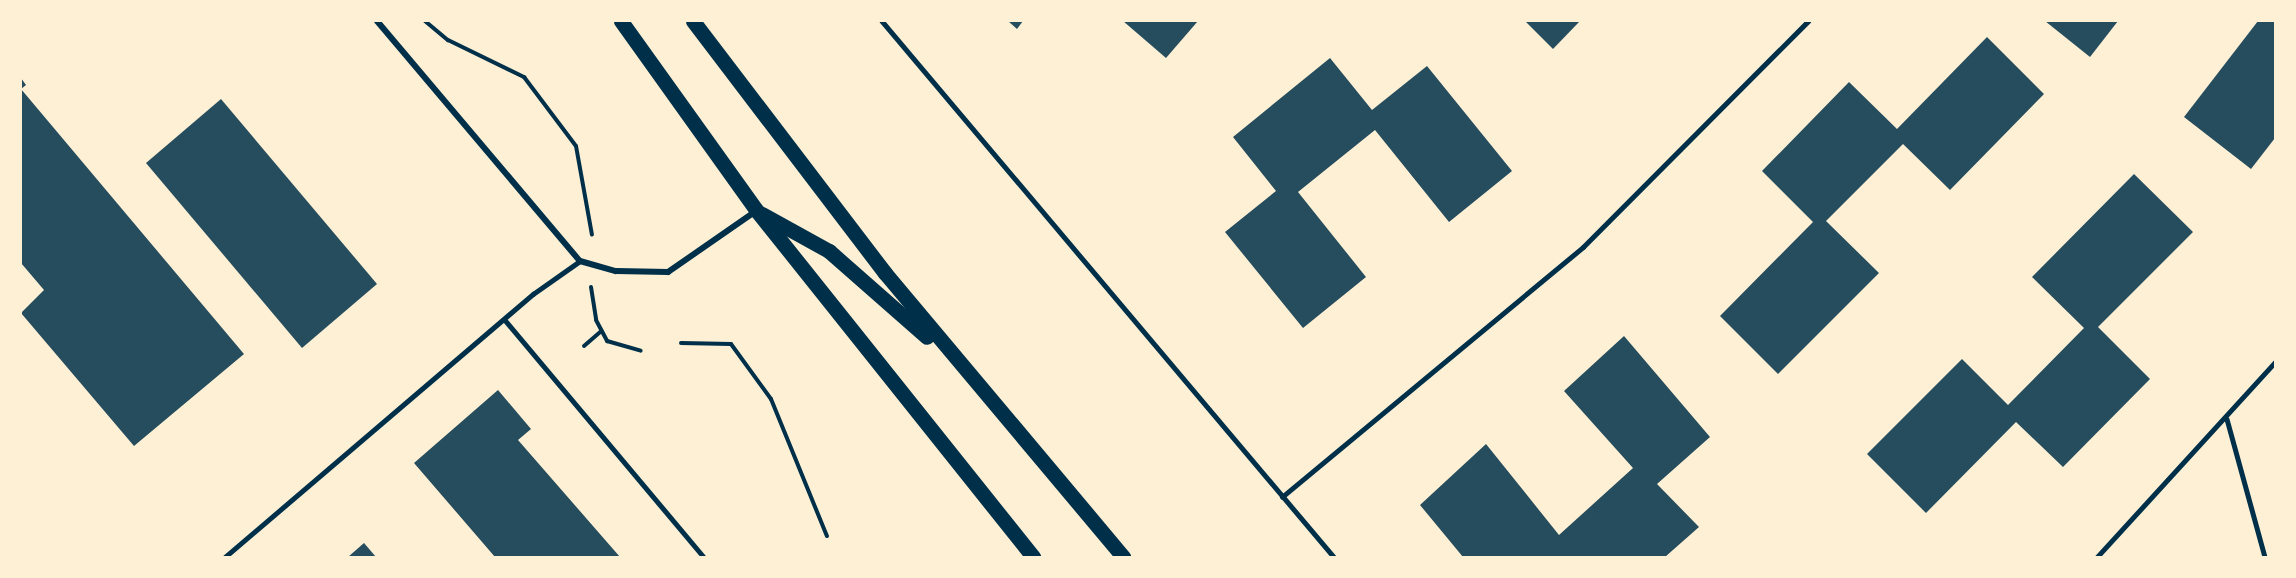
<!DOCTYPE html>
<html>
<head>
<meta charset="utf-8">
<style>
  body { margin:0 }
  #map { position:relative; width:2296px; height:578px; overflow:hidden; background:#fdf0d5; font-family:Arial,sans-serif }
  div>[style] { position:absolute }
  .building>* { inset:0; background:#264d5e }
  .path>* { height:4px; margin:-2px; padding:0 2px; transform-origin:2px; border-radius:2px; background:#003049 }
  .service>* { height:4.5px; margin:-2.25px; padding:0 2.25px; transform-origin:2.25px; border-radius:2.25px; background:#003049 }
  .minor>* { height:6px; margin:-3px; padding:0 3px; transform-origin:3px; border-radius:3px; background:#003049 }
  .primary>* { height:15px; margin:-7.5px; padding:0 7.5px; transform-origin:7.5px; border-radius:7.5px; background:#003049 }
  span { translate:-50% -50%; white-space:nowrap; text-align:center; line-height:1.15; -webkit-text-stroke:5px #fdf0d5; paint-order:stroke }
  .frame { position:absolute; inset:0; border:22px solid #fdf0d5; pointer-events:none }
</style>
</head>
<body>
<div id="map">
  <div class="building">
    <div style="clip-path:polygon(1008px 21px,1023px 21px,1017px 29px)"></div>
    <div style="clip-path:polygon(1123px 21px,1198px 21px,1166px 58px)"></div>
    <div style="clip-path:polygon(1525px 21px,1580px 21px,1553px 49px)"></div>
    <div style="clip-path:polygon(2045px 21px,2118px 21px,2090px 57px)"></div>
    <div style="clip-path:polygon(2258px 21px,2275px 21px,2275px 138px,2251px 169px,2184px 117px)"></div>
    <div style="clip-path:polygon(1987px 37px,2044px 94px,1950px 190px,1903px 144px,1826px 221px,1879px 273px,1778px 374px,1720px 316px,1813px 222px,1762px 171px,1849px 82px,1897px 129px)"></div>
    <div style="clip-path:polygon(1330px 58px,1372px 110px,1427px 66px,1512px 171px,1449px 222px,1375px 130px,1298px 192px,1366px 277px,1303px 328px,1225px 232px,1276px 191px,1233px 137px)"></div>
    <div style="clip-path:polygon(21px 78px,26px 85px,21px 89px,244px 354px,134px 446px,21px 313px,44px 290px,21px 263px)"></div>
    <div style="clip-path:polygon(221px 99px,377px 284px,302px 348px,146px 163px)"></div>
    <div style="clip-path:polygon(2134px 174px,2193px 232px,2098px 327px,2150px 379px,2063px 467px,2016px 422px,1926px 513px,1867px 454px,1962px 359px,2008px 405px,2084px 328px,2032px 277px)"></div>
    <div style="clip-path:polygon(1624px 336px,1710px 437px,1657px 484px,1699px 527px,1665px 557px,1463px 557px,1420px 505px,1486px 444px,1559px 535px,1633px 468px,1564px 391px)"></div>
    <div style="clip-path:polygon(498px 390px,531px 429px,518px 440px,620px 557px,495px 557px,414px 463px)"></div>
    <div style="clip-path:polygon(364px 543px,376px 557px,348px 557px)"></div>
  </div>
  <div class="path">
    <div style="left:425px;top:21px;width:30px;rotate:40deg"></div>
    <div style="left:448px;top:40px;width:85px;rotate:26deg"></div>
    <div style="left:524px;top:77px;width:86px;rotate:53deg"></div>
    <div style="left:576px;top:146px;width:90px;rotate:79.8deg"></div>
    <div style="left:591px;top:287px;width:33px;rotate:81deg"></div>
    <div style="left:596px;top:320px;width:24px;rotate:62deg"></div>
    <div style="left:607px;top:341px;width:35px;rotate:16deg"></div>
    <div style="left:681px;top:343px;width:50px;rotate:1.1deg"></div>
    <div style="left:731px;top:344px;width:68px;rotate:54deg"></div>
    <div style="left:771px;top:399px;width:148px;rotate:67.8deg"></div>
    <div style="left:584px;top:346px;width:23px;rotate:-41deg"></div>
  </div>
  <div class="service">
    <div style="left:882px;top:21px;width:701px;rotate:49.86deg"></div>
    <div style="left:505px;top:320px;width:309px;rotate:50deg"></div>
    <div style="left:2227px;top:419px;width:143px;rotate:74.6deg"></div>
    <div style="left:1282px;top:497px;width:391px;rotate:-39.7deg"></div>
    <div style="left:1583px;top:247px;width:319px;rotate:-45.1deg"></div>
    <div style="left:225px;top:557px;width:405px;rotate:-40.5deg"></div>
    <div style="left:533px;top:294px;width:57px;rotate:-35.1deg"></div>
    <div style="left:2097px;top:557px;width:264px;rotate:-47.6deg"></div>
  </div>
  <div class="minor">
    <div style="left:377px;top:21px;width:314px;rotate:49.8deg"></div>
    <div style="left:580px;top:261px;width:37px;rotate:16deg"></div>
    <div style="left:616px;top:271px;width:52px;rotate:1.1deg"></div>
    <div style="left:668px;top:272px;width:107px;rotate:-34.7deg"></div>
  </div>
  <div class="primary">
    <div style="left:621px;top:21px;width:234px;rotate:54.4deg"></div>
    <div style="left:757px;top:211px;width:443px;rotate:51.4deg"></div>
    <div style="left:693px;top:21px;width:317px;rotate:52.7deg"></div>
    <div style="left:885px;top:273px;width:371px;rotate:50deg"></div>
    <div style="left:762px;top:214px;width:77px;rotate:28.9deg"></div>
    <div style="left:829px;top:251px;width:130px;rotate:41.3deg"></div>
  </div>
  <div class="frame"></div>
</div>
</body>
</html>
